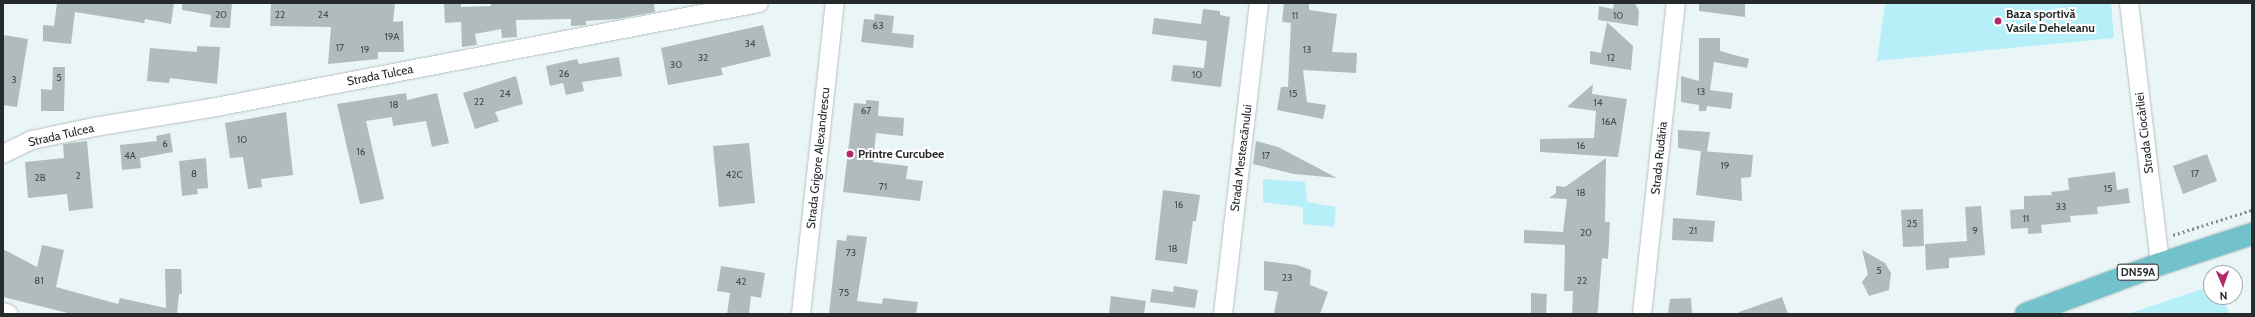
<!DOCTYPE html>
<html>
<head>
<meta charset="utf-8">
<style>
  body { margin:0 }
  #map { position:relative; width:2255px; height:317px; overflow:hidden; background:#e9f5f7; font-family:Cabin,sans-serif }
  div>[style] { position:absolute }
  .green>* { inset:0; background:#b7eff8 }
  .building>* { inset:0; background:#b0bbbd }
  .path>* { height:2.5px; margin-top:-1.25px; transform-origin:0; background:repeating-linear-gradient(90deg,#838b8c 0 2px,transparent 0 5px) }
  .roads { filter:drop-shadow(0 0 1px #b5c0c2) drop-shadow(0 0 1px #b5c0c2) }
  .minor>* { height:18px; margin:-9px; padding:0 9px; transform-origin:9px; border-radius:9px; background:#fff }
  .major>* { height:22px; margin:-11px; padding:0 11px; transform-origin:11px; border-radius:11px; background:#73c2cb }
  .dots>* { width:11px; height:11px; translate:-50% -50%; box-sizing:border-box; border:2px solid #fff; border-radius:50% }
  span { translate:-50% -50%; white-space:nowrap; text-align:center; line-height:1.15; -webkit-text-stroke:4px #fff; paint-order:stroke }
  .number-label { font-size:10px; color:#484e50 }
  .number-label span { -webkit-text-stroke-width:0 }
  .shield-label span { padding:1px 3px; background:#fff; border:1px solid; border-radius:3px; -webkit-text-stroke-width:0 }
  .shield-label { font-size:11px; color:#262a2b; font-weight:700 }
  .poi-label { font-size:12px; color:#262a2b; font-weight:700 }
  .left { translate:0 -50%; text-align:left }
  .street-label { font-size:12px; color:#262a2b }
  .frame { position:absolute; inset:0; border:4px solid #262a2b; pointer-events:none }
  .north { position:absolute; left:2203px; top:265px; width:40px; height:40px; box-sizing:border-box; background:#fff; border:1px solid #a8aaaa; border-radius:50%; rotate:178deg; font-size:11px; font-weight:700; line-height:16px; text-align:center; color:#262a2b }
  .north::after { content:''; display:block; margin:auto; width:14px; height:18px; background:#b32a6a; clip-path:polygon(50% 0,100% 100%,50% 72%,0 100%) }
</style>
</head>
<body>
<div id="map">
  <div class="green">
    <div style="clip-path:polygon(1885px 3px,2111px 3px,2114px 38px,1877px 61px)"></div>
    <div style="clip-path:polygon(1263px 179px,1305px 182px,1307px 202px,1336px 207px,1334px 227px,1303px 224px,1303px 207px,1263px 202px)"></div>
    <div style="clip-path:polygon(2211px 286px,2211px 297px,2223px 297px,2229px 314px,2128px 314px)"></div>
  </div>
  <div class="building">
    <div style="clip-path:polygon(57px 3px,174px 3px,171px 24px,145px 19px,144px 23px,75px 12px,71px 44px,43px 41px,43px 25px,54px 26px)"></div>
    <div style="clip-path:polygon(182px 3px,232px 3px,230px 28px,210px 27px,211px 15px,182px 10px)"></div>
    <div style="clip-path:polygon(271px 3px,395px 3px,393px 22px,403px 21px,404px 52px,378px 52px,378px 59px,328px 64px,331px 27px,270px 26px)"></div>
    <div style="clip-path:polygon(444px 3px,461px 3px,461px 7px,491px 6px,491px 3px,654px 3px,655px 12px,617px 19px,586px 21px,586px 25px,571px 26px,571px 19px,516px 20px,517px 37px,502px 38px,501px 29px,475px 34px,477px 45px,462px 47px,461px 22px,445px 23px)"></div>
    <div style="clip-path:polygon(1284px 3px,1309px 3px,1309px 10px,1337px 14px,1332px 52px,1357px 53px,1356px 73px,1303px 70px,1307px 102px,1326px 105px,1323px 119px,1277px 110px,1281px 87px,1288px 87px,1291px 23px,1282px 22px)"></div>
    <div style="clip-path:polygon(1614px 3px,1635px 3px,1639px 11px,1638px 26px,1598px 20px,1599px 6px,1613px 9px)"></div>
    <div style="clip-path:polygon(1699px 3px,1745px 3px,1745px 17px,1699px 11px)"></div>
    <div style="clip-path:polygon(1203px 9px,1220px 11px,1220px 15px,1230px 17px,1221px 87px,1171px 81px,1173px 65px,1204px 68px,1207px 41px,1152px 34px,1154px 18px,1201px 24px)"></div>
    <div style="clip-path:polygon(875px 14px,894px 16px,892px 33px,914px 35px,913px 48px,861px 42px,864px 19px,874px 20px)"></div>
    <div style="clip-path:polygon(1607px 22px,1633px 46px,1631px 70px,1590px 64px,1590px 51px,1601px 53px)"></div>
    <div style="clip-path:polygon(763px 25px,771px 56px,721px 68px,723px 75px,668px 85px,661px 48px)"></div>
    <div style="clip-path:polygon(3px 35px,28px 39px,17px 107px,3px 105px)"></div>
    <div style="clip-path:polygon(1699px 38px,1720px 38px,1720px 51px,1749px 59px,1747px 68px,1714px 62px,1710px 90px,1733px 93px,1731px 109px,1707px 106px,1706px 111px,1699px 111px,1699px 105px,1681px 102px,1681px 76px,1699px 81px)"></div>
    <div style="clip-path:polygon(197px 46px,220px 47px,217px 84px,170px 78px,169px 83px,147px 81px,150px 48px,197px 52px)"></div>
    <div style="clip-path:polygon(619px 57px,622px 76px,582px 82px,584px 91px,566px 95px,563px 83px,550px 86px,546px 66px,577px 59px,579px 64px)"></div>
    <div style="clip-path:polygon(53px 67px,65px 67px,64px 111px,41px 111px,41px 89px,52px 90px)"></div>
    <div style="clip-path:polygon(516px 76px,523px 104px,495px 112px,499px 121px,475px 129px,463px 93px)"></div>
    <div style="clip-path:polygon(1593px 84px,1592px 94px,1627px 99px,1618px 157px,1540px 152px,1540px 139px,1594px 138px,1596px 111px,1567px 107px)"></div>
    <div style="clip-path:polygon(406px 93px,407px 100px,437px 93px,449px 143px,432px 147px,426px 121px,393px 126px,392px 117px,366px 121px,384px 199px,360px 204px,337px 104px)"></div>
    <div style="clip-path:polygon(866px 100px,879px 101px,878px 116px,904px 118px,903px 136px,876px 133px,873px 162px,908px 166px,906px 179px,923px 181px,920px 201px,843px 192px,854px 103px,866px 104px)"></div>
    <div style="clip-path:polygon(286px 112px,293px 175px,261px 179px,262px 187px,248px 189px,243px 157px,230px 158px,225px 123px)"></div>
    <div style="clip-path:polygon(1678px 130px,1710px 132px,1707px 152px,1678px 148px)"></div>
    <div style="clip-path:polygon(170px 133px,173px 152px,140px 158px,141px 168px,122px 170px,120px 145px,157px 141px,156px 136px)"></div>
    <div style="clip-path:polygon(87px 141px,93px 208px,69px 211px,67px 194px,28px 198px,25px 162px,64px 158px,63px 144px)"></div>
    <div style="clip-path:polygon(1256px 141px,1278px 147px,1337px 178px,1294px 174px,1253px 164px)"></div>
    <div style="clip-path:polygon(749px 143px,755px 203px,719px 207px,713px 146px)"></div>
    <div style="clip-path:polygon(1701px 151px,1753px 155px,1751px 177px,1741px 178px,1742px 201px,1696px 195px)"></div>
    <div style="clip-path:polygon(2207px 154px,2217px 181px,2183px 194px,2173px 166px)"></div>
    <div style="clip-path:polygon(206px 158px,208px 188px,197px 189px,198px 194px,182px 196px,179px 161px)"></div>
    <div style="clip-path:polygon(1606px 158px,1605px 222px,1610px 222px,1608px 259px,1602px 258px,1598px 309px,1597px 314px,1572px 314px,1573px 291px,1564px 291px,1565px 245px,1524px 243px,1524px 230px,1563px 232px,1567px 199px,1549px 198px,1556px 193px,1556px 186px,1565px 187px)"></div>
    <div style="clip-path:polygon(2115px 172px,2117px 190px,2128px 188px,2130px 203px,2097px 207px,2098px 214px,2070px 216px,2071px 222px,2041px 225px,2042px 233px,2028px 234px,2028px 228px,2011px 229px,2010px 210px,2024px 209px,2024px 196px,2052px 195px,2051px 192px,2069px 190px,2068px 178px)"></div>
    <div style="clip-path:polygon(1163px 190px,1200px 195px,1196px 221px,1193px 221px,1187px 264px,1155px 260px)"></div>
    <div style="clip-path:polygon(1981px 206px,1985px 255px,1949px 258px,1949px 268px,1926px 270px,1925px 244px,1967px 241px,1965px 207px)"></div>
    <div style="clip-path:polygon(1923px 209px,1924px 246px,1903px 247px,1901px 210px)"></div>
    <div style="clip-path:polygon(1673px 218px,1715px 221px,1713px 242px,1672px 240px)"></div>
    <div style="clip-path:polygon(847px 235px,867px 237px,857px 301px,882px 304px,883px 298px,918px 302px,916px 314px,829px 314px,837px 240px,846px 241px)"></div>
    <div style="clip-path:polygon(42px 245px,64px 250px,56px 287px,118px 304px,120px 298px,166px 308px,165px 269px,181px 269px,182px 294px,179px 294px,177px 314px,72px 314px,3px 297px,3px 249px,37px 267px)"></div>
    <div style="clip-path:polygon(1862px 250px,1885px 263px,1891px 273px,1889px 290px,1869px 296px,1862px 282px,1868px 274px)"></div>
    <div style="clip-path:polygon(1264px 261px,1297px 265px,1311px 270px,1310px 285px,1328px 292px,1320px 314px,1274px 314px,1278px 292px,1264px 290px)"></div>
    <div style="clip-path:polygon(721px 266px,765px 273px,761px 298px,751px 296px,749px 314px,727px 314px,730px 293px,717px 291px)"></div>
    <div style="clip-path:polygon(1174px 286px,1198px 290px,1195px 308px,1150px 302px,1152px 289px,1173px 292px)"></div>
    <div style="clip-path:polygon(1531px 293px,1547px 294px,1546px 314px,1531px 314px)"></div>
    <div style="clip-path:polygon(1111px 296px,1146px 301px,1144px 314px,1109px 314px)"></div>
    <div style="clip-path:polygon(1782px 297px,1788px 314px,1739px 314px,1739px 312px)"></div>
    <div style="clip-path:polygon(1691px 298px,1692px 314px,1668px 314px,1670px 299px)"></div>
  </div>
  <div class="path">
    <div style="left:2173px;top:235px;width:83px;rotate:-17.6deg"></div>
  </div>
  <div class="roads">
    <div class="minor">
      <div style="left:2129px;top:3px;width:263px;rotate:83.2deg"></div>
      <div style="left:3px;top:154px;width:32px;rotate:-26deg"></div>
      <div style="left:32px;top:140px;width:63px;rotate:-11.8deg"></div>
      <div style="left:94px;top:127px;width:119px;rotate:-9.2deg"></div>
      <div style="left:211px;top:108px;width:558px;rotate:-10.85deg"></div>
      <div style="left:3px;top:312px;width:6px;rotate:18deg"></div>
      <div style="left:801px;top:314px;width:313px;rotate:-83.8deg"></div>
      <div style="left:1223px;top:314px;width:313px;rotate:-83.4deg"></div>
      <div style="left:1642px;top:314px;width:313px;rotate:-83.8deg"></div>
    </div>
    <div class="major">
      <div style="left:2026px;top:314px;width:143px;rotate:-20.5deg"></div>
      <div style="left:2160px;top:264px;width:97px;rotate:-18.1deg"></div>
    </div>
  </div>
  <div class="dots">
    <div style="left:1998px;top:21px;background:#b32a6a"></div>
    <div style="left:850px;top:154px;background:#b32a6a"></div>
  </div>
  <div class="number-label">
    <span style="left:221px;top:15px">20</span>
    <span style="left:280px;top:15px">22</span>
    <span style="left:323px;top:15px">24</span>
    <span style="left:1295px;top:16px">11</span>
    <span style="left:1618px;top:16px">10</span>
    <span style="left:878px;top:26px">63</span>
    <span style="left:392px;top:37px">19A</span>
    <span style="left:750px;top:44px">34</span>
    <span style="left:340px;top:48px">17</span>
    <span style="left:365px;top:50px">19</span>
    <span style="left:1307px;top:50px">13</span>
    <span style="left:703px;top:58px">32</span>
    <span style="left:1611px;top:58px">12</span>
    <span style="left:676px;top:65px">30</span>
    <span style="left:564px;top:74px">26</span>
    <span style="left:1197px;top:75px">10</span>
    <span style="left:59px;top:78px">5</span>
    <span style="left:14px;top:80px">3</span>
    <span style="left:1701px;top:92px">13</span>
    <span style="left:505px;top:94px">24</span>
    <span style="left:1293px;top:94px">15</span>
    <span style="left:479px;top:102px">22</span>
    <span style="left:1598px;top:103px">14</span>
    <span style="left:394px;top:105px">18</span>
    <span style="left:866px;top:111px">67</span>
    <span style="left:1609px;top:122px">16A</span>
    <span style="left:242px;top:140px">10</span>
    <span style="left:165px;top:144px">6</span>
    <span style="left:1581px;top:146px">16</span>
    <span style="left:361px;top:152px">16</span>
    <span style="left:130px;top:156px">4A</span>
    <span style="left:1266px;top:156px">17</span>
    <span style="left:1725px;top:166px">19</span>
    <span style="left:194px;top:174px">8</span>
    <span style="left:2195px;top:174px">17</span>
    <span style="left:734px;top:175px">42C</span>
    <span style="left:78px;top:176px">2</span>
    <span style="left:40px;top:178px">2B</span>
    <span style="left:883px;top:187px">71</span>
    <span style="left:2108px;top:189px">15</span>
    <span style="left:1581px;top:193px">18</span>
    <span style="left:1179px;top:205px">16</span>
    <span style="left:2061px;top:207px">33</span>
    <span style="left:2026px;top:219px">11</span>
    <span style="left:1912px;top:224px">25</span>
    <span style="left:1693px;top:231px">21</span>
    <span style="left:1975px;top:231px">9</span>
    <span style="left:1586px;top:233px">20</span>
    <span style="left:1173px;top:249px">18</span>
    <span style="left:851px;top:253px">73</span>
    <span style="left:1879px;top:271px">5</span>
    <span style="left:1287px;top:278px">23</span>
    <span style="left:39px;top:281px">81</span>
    <span style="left:1582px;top:281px">22</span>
    <span style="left:741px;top:282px">42</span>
    <span style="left:844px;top:293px">75</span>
  </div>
  <div class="shield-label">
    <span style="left:2138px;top:272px">DN59A</span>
  </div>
  <div class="poi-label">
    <span class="left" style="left:2006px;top:21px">Baza sportivă<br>Vasile Deheleanu</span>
    <span class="left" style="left:858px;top:154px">Printre Curcubee</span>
  </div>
  <div class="street-label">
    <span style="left:380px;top:75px;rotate:-11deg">Strada Tulcea</span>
    <span style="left:2144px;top:133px;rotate:-97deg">Strada Ciocârliei</span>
    <span style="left:61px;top:135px;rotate:-13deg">Strada Tulcea</span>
    <span style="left:818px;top:158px;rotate:-84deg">Strada Grigore Alexandrescu</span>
    <span style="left:1241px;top:158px;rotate:-83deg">Strada Mesteacănului</span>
    <span style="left:1659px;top:158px;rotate:-84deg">Strada Rudăria</span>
  </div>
  <div class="frame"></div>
  <div class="north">N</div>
</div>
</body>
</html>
